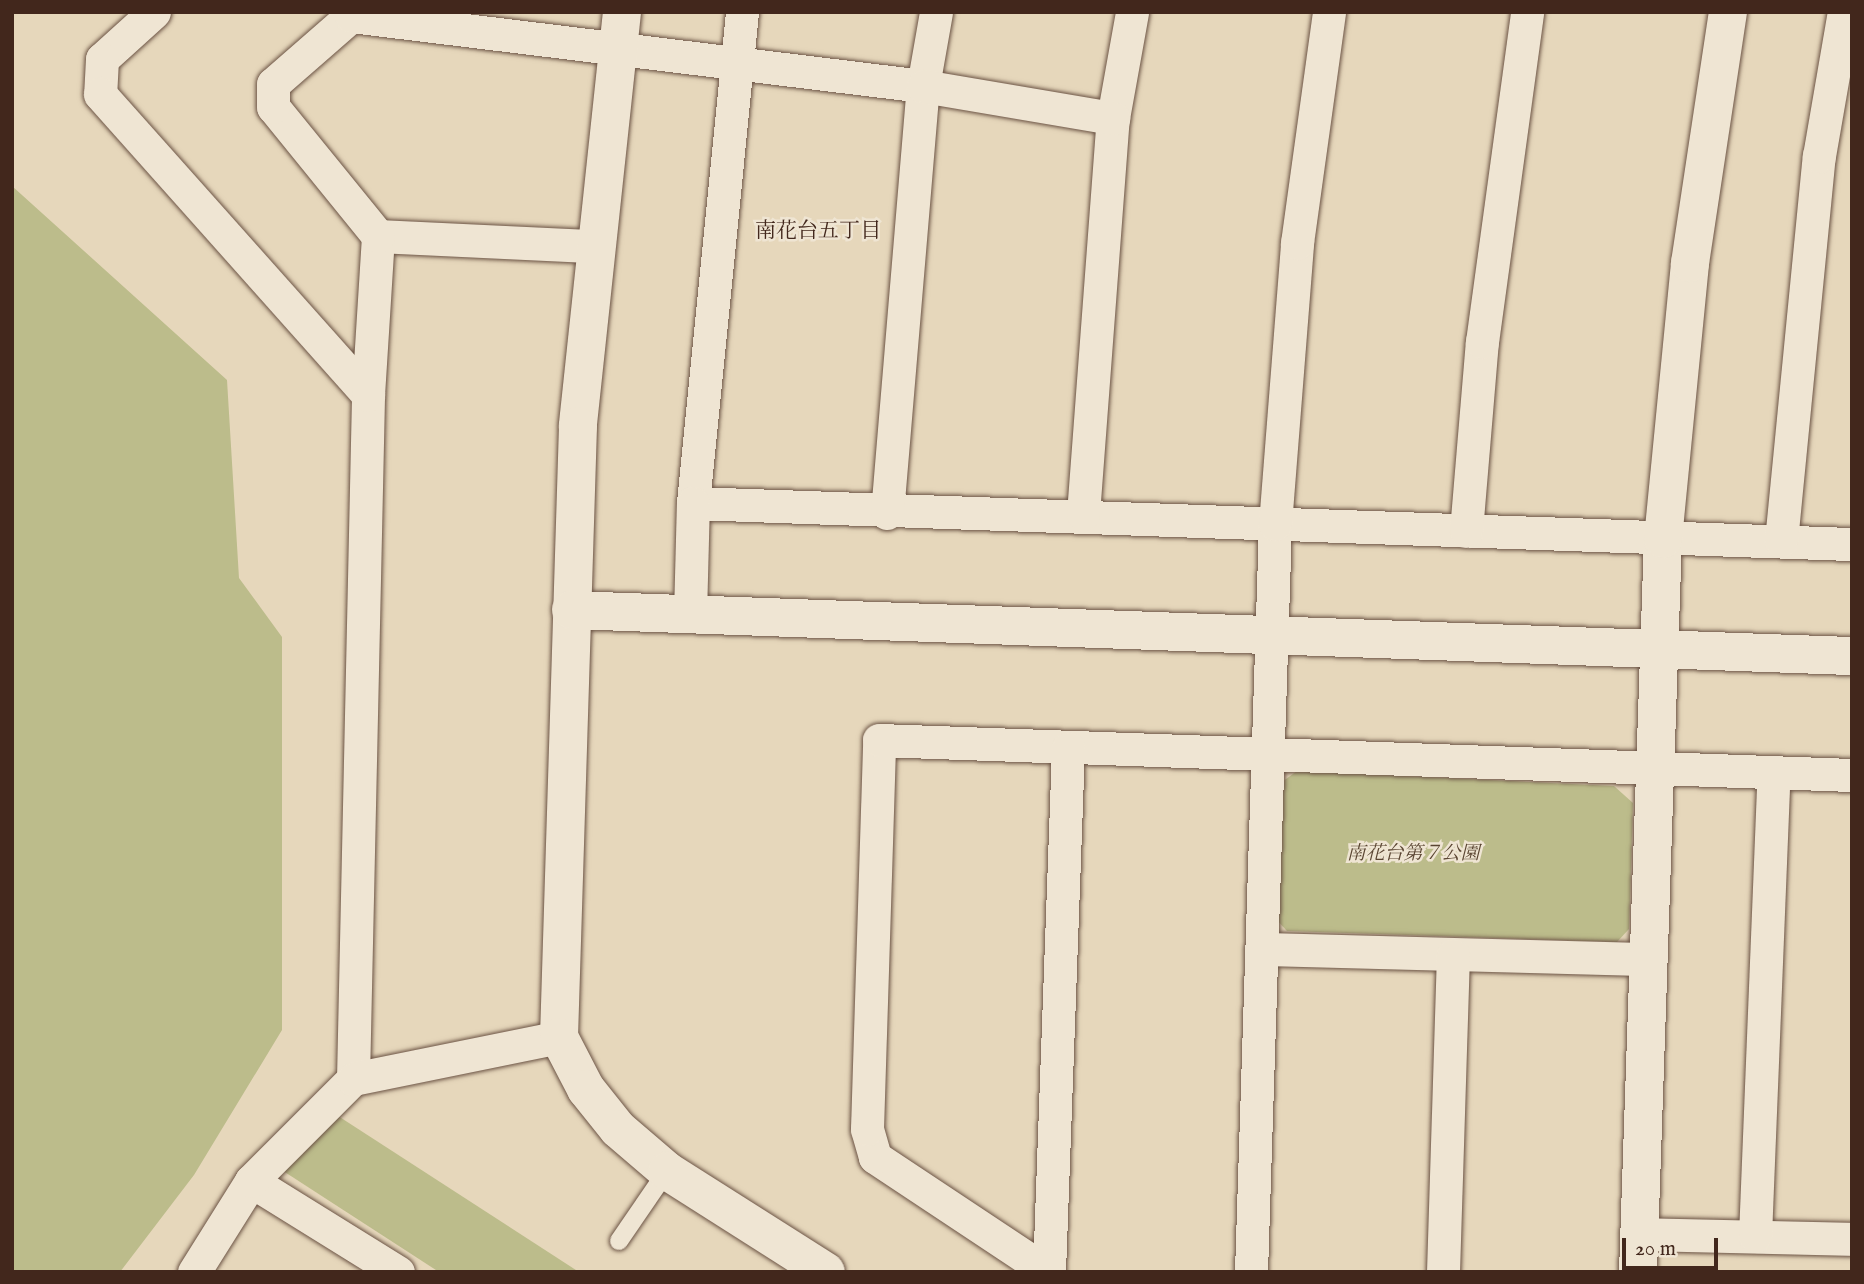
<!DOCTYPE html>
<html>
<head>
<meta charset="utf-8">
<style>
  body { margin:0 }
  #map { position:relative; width:1864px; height:1284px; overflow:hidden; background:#e6d7bb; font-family:"IM FELL English","Noto Serif JP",serif }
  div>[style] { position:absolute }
  .green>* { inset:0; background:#bcbc8b }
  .roads { filter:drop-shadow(0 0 2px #6b5344) drop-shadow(0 0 2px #6b5344) }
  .service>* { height:18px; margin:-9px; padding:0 9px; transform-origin:9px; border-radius:9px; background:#efe5d3 }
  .minor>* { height:33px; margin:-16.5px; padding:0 16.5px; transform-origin:16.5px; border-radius:16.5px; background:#efe5d3 }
  .tertiary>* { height:38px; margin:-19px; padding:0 19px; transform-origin:19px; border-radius:19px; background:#efe5d3 }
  span { translate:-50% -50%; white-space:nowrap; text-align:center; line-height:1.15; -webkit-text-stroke:5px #efe5d3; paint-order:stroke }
  .park-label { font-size:19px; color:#5a4532; font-style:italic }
  .neighbourhood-label { font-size:21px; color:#42271c }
  .frame { position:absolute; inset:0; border:14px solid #42271c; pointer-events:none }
  .scale { position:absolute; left:1622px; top:1238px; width:96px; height:32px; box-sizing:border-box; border:4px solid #42271c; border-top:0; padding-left:9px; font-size:21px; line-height:24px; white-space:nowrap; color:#42271c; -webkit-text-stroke:5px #efe5d3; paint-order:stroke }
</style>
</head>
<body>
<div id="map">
  <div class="green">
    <div style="clip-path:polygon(12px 186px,227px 380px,239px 578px,282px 637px,282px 1030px,194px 1175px,120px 1272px,12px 1272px)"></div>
    <div style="clip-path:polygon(1297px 771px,1614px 786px,1633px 803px,1629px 929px,1617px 942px,1287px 931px,1275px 918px,1282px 782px)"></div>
    <div style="clip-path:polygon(335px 1114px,579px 1272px,439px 1272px,277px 1167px)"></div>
  </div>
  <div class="roads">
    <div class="service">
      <div style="left:619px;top:1241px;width:85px;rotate:-55.6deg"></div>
    </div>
    <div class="minor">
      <div style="left:154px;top:12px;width:70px;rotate:137.9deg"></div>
      <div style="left:102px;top:59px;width:35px;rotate:93deg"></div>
      <div style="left:100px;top:94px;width:403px;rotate:48.3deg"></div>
      <div style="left:742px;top:12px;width:493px;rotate:95.7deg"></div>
      <div style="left:693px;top:503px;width:1160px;rotate:2.03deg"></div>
      <div style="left:378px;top:236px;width:216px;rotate:2.7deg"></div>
      <div style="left:887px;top:513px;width:429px;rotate:-85.2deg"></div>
      <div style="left:923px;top:86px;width:75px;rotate:-80deg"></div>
      <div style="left:1083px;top:514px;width:397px;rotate:-85.7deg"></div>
      <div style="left:1113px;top:118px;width:108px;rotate:-79.8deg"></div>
      <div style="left:1466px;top:531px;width:190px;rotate:-85.2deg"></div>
      <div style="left:1482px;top:342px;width:333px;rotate:-82.2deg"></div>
      <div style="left:1781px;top:541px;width:387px;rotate:-84.4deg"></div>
      <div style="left:1819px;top:156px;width:146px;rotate:-80.2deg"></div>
      <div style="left:690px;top:615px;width:112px;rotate:-88.5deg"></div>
      <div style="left:1263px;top:949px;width:382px;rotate:1.5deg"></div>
      <div style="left:353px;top:1079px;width:684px;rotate:-88.74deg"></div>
      <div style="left:368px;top:395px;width:159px;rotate:-86.4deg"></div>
      <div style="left:378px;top:236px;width:166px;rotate:-129.1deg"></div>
      <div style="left:273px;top:107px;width:23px;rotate:-90deg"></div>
      <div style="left:273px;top:84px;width:103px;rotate:-41.1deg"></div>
      <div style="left:351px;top:16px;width:576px;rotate:6.98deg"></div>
      <div style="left:923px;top:86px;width:193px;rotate:9.6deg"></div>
      <div style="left:251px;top:1181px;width:173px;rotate:31.8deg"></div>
      <div style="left:1639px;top:1234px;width:213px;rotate:1.3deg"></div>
      <div style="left:1755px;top:1236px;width:463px;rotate:-87.7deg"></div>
      <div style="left:194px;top:1272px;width:107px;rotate:-57.9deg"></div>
      <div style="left:251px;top:1181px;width:144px;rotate:-45deg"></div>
      <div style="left:353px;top:1079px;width:210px;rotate:-11.5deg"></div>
      <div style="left:1048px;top:1272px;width:208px;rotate:-146.4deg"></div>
      <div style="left:875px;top:1157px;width:29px;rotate:-106deg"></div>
      <div style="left:867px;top:1129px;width:389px;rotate:-88.2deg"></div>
      <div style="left:879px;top:740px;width:974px;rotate:2.06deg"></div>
      <div style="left:1049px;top:1272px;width:524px;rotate:-87.92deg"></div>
      <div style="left:1251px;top:1272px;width:748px;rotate:-88.16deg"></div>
      <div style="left:1275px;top:524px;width:282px;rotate:-85.5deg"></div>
      <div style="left:1297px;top:243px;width:233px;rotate:-82.1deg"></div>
      <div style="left:1443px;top:1272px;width:317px;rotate:-88.2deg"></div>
    </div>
    <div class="tertiary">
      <div style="left:622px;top:12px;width:416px;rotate:96.1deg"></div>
      <div style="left:578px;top:426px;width:611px;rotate:91.78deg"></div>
      <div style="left:559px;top:1037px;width:59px;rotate:62.6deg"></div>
      <div style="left:586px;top:1089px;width:51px;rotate:51.3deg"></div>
      <div style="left:618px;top:1129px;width:65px;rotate:40.6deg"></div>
      <div style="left:667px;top:1171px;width:188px;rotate:32.4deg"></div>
      <div style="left:571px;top:610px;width:1282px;rotate:2.06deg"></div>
      <div style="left:1638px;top:1272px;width:733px;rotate:-88.05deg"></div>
      <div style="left:1663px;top:539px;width:277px;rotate:-84.4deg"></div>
      <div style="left:1690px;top:263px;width:254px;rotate:-81.4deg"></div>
    </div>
  </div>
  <div class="park-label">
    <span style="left:1413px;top:855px">南花台第７公園</span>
  </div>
  <div class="neighbourhood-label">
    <span style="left:818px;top:232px">南花台五丁目</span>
  </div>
  <div class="frame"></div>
  <div class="scale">20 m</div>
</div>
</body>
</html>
